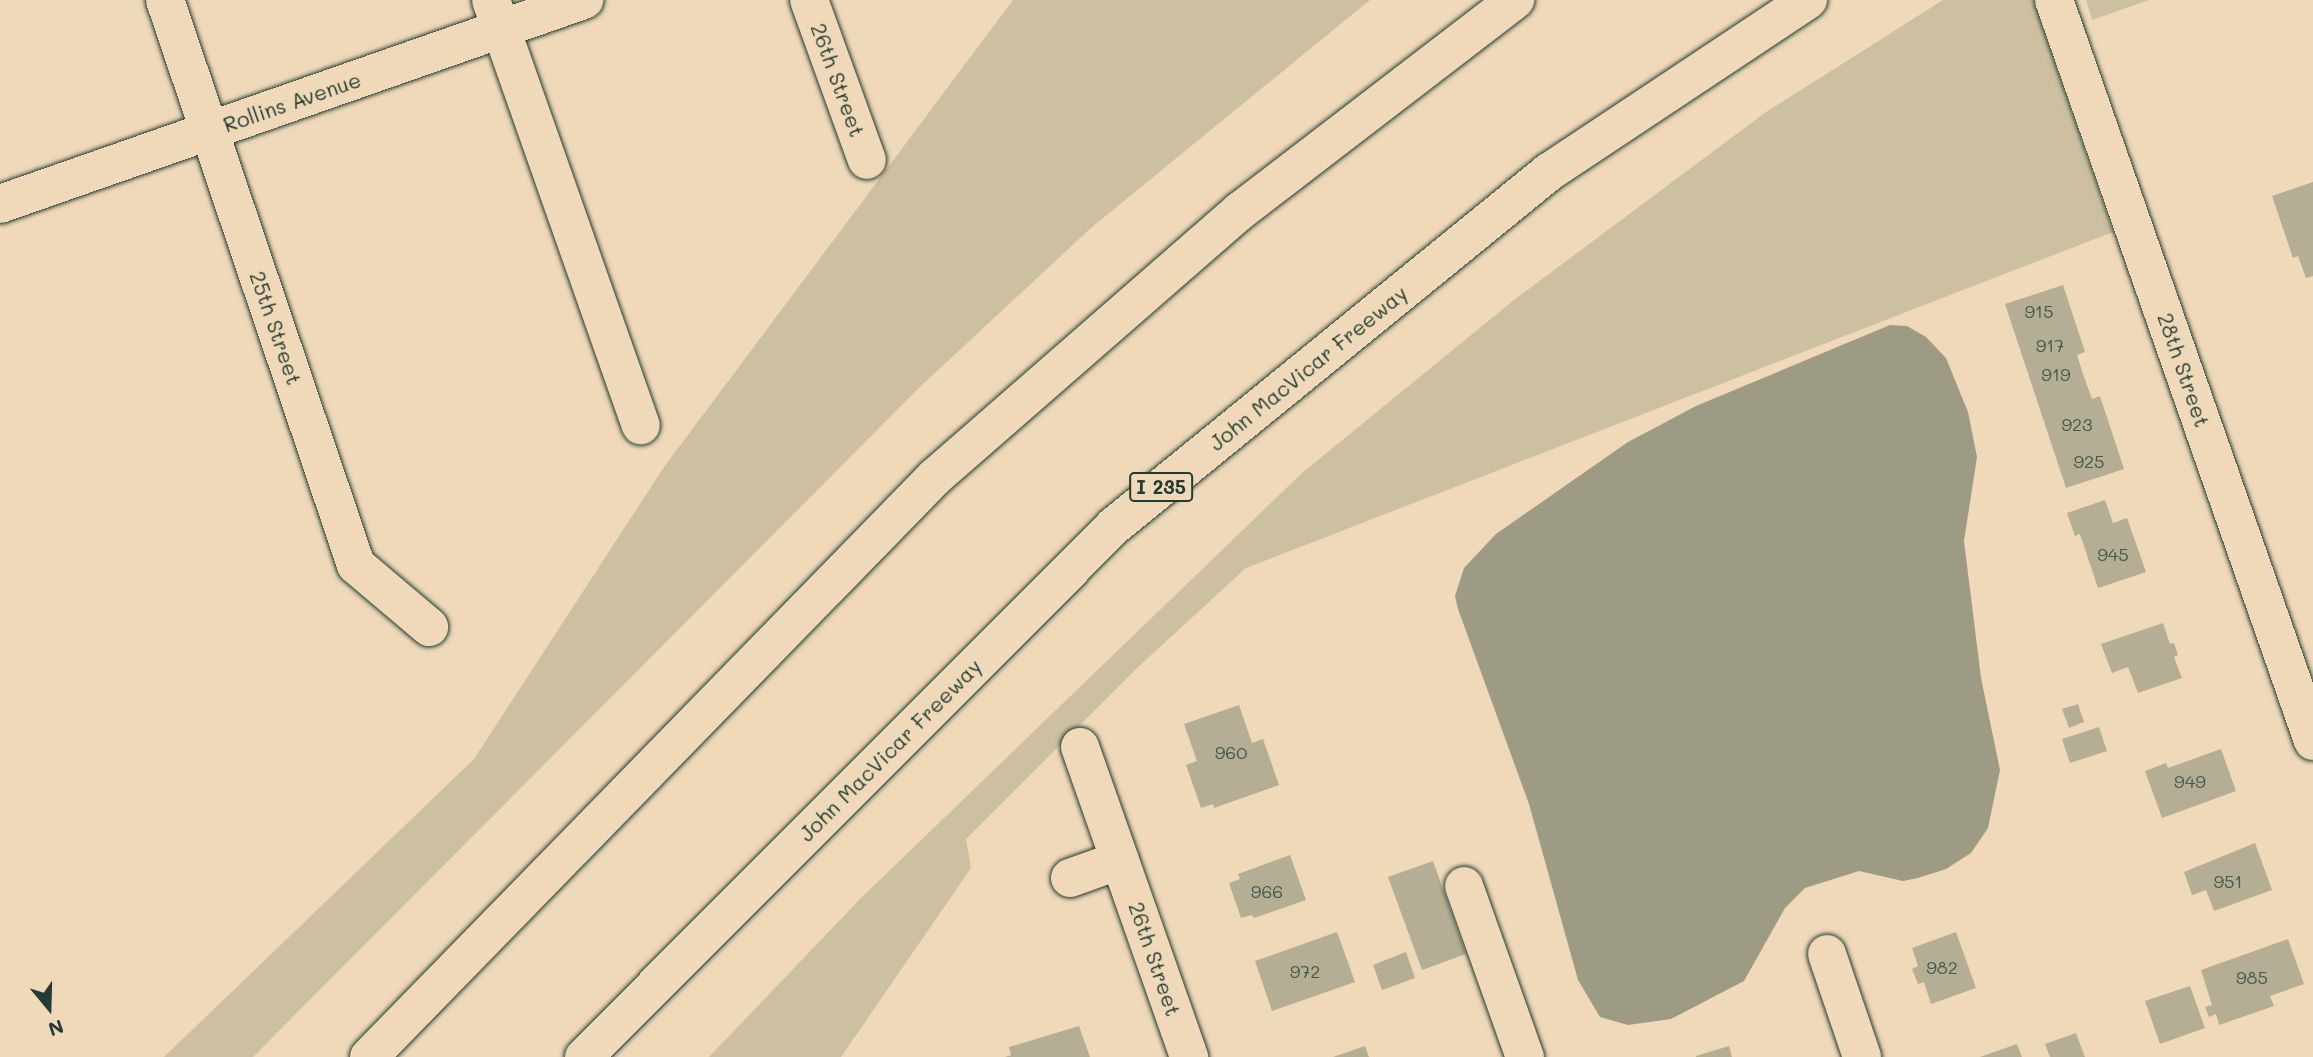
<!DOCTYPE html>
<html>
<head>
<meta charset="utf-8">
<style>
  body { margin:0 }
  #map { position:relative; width:2313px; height:1057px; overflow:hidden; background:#efd9b8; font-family:Mali,sans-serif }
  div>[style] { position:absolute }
  .green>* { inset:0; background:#cdc0a2 }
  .water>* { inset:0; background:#9d9b83 }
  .building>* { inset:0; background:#b4ae94 }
  .roads { filter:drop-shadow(0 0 2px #1f3d34) drop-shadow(0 0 2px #1f3d34) }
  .minor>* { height:38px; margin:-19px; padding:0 19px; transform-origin:19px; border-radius:19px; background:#efd9b8 }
  .highway>* { height:38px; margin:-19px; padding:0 19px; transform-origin:19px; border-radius:19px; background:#efd9b8 }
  span { translate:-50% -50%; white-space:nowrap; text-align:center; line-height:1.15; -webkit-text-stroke:5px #efd9b8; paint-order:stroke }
  .number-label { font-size:18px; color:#44594c }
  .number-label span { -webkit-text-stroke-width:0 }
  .shield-label span { padding:2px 5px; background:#efd9b8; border:2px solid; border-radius:5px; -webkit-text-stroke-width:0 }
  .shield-label { font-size:19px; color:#1f3d34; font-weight:700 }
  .street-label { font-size:21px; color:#1f3d34 }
  .north { position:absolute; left:14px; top:973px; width:70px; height:70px; -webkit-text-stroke:5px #efd9b8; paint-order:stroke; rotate:161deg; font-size:19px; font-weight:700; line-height:28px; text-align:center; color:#1f3d34 }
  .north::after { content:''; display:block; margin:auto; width:24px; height:32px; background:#1f3d34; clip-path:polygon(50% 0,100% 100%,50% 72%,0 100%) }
</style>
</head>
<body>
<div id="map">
  <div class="green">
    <div style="clip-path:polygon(1013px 0,1370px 0,1091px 228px,921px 386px,253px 1057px,164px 1057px,474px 759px,664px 467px)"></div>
    <div style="clip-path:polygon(1943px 0,2033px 0,2113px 232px,1246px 568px,1136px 669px,966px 839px,971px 868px,841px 1057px,709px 1057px,862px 897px,1302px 473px,1514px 300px,1766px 112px)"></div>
    <div style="clip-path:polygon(2086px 0,2149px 0,2092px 20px)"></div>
  </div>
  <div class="water">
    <div style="clip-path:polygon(1890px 325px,1907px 326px,1926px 337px,1946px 358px,1968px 412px,1977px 457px,1964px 541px,1981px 678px,2000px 770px,1988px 828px,1971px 853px,1946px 869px,1918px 878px,1903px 881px,1859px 871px,1805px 888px,1785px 908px,1744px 981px,1671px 1019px,1628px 1025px,1600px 1017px,1578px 980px,1529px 804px,1458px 609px,1455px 596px,1464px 568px,1496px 534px,1628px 442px,1696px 406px)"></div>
  </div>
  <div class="building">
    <div style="clip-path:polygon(2313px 182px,2313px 276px,2306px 278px,2298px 256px,2293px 258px,2272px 196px)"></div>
    <div style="clip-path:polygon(2063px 285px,2085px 352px,2077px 355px,2084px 377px,2092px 399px,2100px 396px,2124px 469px,2066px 488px,2005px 304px)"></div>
    <div style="clip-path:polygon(2105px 500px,2113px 523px,2127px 518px,2146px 572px,2098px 588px,2080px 534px,2075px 536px,2067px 513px)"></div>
    <div style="clip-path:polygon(2163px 623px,2170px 644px,2174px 643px,2178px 655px,2174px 657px,2182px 678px,2138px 693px,2128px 667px,2112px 673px,2101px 644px)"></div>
    <div style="clip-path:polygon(2078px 704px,2084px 722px,2069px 728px,2062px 709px)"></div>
    <div style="clip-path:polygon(1239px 705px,1252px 743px,1263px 739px,1279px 785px,1214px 808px,1213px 804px,1201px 808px,1186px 765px,1197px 761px,1184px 724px)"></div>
    <div style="clip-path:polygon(2099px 727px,2107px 751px,2070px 763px,2062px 739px)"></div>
    <div style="clip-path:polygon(2221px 749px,2236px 791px,2162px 818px,2145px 771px,2166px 763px,2168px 768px)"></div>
    <div style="clip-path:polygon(2255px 843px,2272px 890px,2214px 911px,2206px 890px,2192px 895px,2184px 872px)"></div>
    <div style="clip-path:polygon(1290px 855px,1306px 900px,1254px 918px,1252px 915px,1241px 918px,1229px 883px,1240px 879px,1238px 874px)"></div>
    <div style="clip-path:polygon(1433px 861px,1466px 954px,1422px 970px,1388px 877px)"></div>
    <div style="clip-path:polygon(1337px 932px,1355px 982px,1272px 1011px,1255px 961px)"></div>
    <div style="clip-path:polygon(1956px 932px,1976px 988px,1931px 1004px,1924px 982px,1918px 984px,1912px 969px,1918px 966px,1912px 948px)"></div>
    <div style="clip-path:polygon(2288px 939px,2304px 984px,2270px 996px,2274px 1006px,2219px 1025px,2216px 1014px,2209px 1017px,2205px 1007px,2212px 1005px,2201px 970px)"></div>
    <div style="clip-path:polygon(1406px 952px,1415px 978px,1382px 990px,1373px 965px)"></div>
    <div style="clip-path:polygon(2190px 986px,2205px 1028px,2160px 1044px,2145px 1001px)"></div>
    <div style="clip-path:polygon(1079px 1026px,1090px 1057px,1005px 1057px,1011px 1055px,1009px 1047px)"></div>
    <div style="clip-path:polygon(2076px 1033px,2085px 1057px,2050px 1057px,2045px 1044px)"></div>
    <div style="clip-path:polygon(2017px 1044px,2022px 1057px,1980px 1057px)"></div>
    <div style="clip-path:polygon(1365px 1046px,1369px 1057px,1333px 1057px)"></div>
    <div style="clip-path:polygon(1729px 1046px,1732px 1057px,1696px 1057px,1696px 1056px)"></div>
  </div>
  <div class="roads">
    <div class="minor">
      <div style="left:165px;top:0;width:596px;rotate:71.32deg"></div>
      <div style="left:356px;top:565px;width:96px;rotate:40.3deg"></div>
      <div style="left:491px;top:0;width:451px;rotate:70.6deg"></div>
      <div style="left:809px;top:0;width:170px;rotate:70.1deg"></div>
      <div style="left:2054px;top:0;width:785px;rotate:70.73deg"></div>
      <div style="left:0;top:204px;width:619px;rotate:-19.26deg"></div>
      <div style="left:1080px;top:747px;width:329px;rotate:70.6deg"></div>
      <div style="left:1070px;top:878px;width:53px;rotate:-19.8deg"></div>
      <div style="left:1464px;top:886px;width:182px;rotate:70.4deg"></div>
      <div style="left:1827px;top:954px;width:109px;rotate:71.2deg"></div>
    </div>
    <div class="highway">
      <div style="left:369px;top:1057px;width:810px;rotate:-45.7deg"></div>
      <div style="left:935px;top:477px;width:405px;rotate:-41.1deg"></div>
      <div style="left:1240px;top:211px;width:347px;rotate:-37.5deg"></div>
      <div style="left:584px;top:1057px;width:750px;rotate:-45.05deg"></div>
      <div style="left:1114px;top:526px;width:561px;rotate:-39.14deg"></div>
      <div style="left:1549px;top:172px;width:311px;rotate:-33.6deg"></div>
    </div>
  </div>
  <div class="number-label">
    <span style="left:2039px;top:311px">915</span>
    <span style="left:2050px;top:345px">917</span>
    <span style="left:2056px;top:374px">919</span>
    <span style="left:2077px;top:424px">923</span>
    <span style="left:2089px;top:461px">925</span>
    <span style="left:2113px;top:554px">945</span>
    <span style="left:1231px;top:752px">960</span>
    <span style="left:2190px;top:781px">949</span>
    <span style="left:2228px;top:881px">951</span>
    <span style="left:1267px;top:891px">966</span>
    <span style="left:1942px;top:967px">982</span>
    <span style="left:1305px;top:971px">972</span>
    <span style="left:2252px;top:977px">985</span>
  </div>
  <div class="shield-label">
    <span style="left:1161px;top:487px">I 235</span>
  </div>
  <div class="street-label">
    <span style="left:838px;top:80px;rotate:70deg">26th Street</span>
    <span style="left:292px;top:102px;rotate:-19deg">Rollins Avenue</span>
    <span style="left:276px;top:328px;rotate:71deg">25th Street</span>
    <span style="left:1308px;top:368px;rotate:-39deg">John MacVicar Freeway</span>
    <span style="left:2184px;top:370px;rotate:71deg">28th Street</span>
    <span style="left:890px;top:750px;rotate:-45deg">John MacVicar Freeway</span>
    <span style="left:1155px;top:959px;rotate:71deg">26th Street</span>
  </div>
  <div class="north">N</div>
</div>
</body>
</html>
